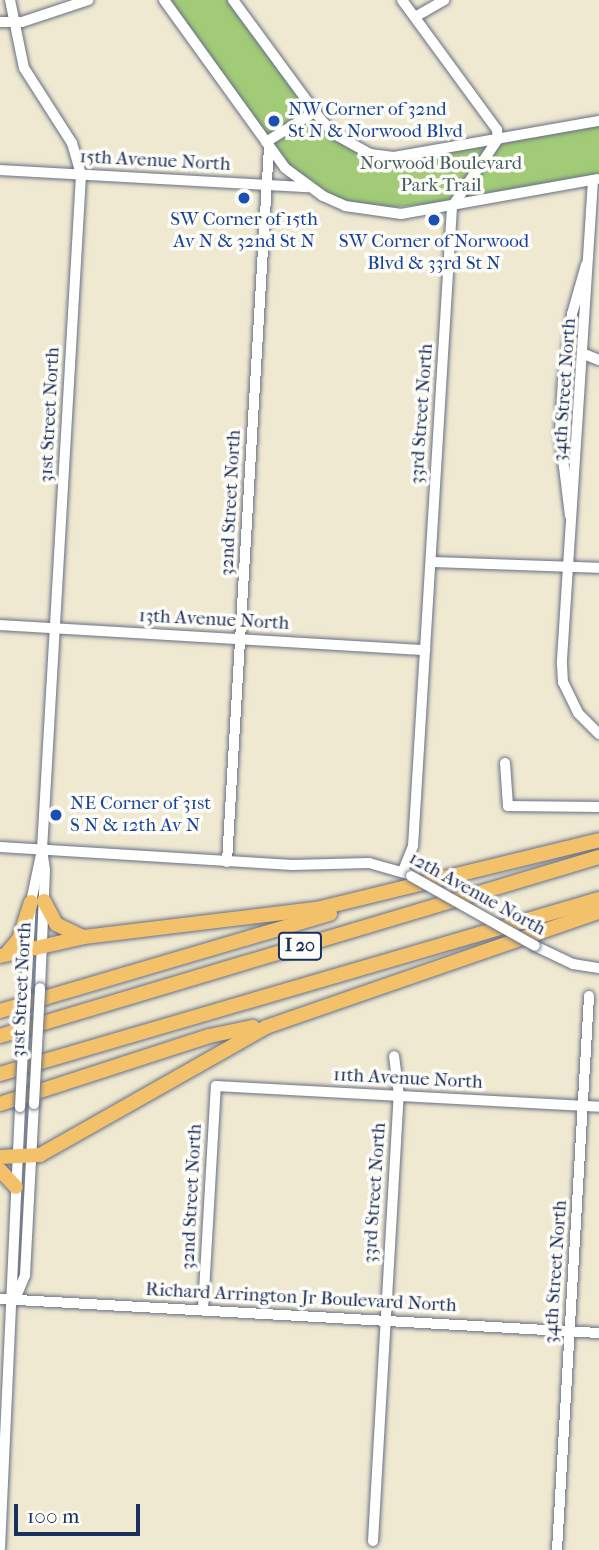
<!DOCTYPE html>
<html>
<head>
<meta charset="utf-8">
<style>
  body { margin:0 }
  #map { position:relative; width:599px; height:1550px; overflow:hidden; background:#f0e9d1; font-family:"IM FELL French Canon",serif }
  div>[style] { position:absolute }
  .green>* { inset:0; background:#a2cb77 }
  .roads { filter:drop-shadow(0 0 2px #667086) drop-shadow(0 0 2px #667086) }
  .minor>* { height:10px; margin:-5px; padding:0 5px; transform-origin:5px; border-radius:5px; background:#fff }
  .highway>* { height:14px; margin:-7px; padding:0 7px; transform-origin:7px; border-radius:7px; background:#f4c16b }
  .bridges { filter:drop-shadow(0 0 2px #667086) drop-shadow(0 0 2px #667086) }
  .minor-bridge>* { height:10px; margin:-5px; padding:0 5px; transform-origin:5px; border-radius:5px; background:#fff }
  .dots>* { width:19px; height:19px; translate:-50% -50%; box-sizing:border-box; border:4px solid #fdfcf7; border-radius:50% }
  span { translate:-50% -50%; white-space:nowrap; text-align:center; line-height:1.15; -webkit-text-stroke:7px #fdfcf7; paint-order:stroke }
  .shield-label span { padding:2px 5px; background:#fdfcf7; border:2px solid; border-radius:5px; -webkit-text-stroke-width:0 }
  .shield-label { font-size:18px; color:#1b2f5e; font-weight:700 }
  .transit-label { font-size:19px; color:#164399 }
  .left { translate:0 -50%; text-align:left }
  .street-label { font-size:19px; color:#1b2f5e }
  .park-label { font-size:19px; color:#445e66 }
  .scale { position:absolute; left:14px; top:1504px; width:126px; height:32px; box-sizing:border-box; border:4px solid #1b2f5e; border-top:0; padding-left:9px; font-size:21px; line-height:24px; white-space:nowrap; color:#1b2f5e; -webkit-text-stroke:5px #fdfcf7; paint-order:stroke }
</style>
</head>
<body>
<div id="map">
  <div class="green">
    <div style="clip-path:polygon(169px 0,229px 0,335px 141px,369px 157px,599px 126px,599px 176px,448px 202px,376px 209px,328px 195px,288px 165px)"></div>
  </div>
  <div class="roads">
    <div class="minor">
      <div style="left:10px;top:0;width:69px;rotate:78.4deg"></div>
      <div style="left:24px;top:68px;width:89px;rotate:57.4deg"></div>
      <div style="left:72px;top:143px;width:33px;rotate:74deg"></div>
      <div style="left:81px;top:175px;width:675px;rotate:93.31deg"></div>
      <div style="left:42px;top:849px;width:21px;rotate:82deg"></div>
      <div style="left:45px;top:870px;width:118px;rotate:92.4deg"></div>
      <div style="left:164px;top:0;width:207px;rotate:54.2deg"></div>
      <div style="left:285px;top:168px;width:47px;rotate:36.4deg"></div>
      <div style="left:323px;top:196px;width:24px;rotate:24deg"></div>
      <div style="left:345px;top:206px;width:57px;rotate:8.1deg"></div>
      <div style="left:401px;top:214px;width:199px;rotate:-10.1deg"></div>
      <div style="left:233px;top:0;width:150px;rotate:53.7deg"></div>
      <div style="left:322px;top:121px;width:20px;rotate:45deg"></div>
      <div style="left:336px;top:135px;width:39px;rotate:29deg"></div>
      <div style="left:370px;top:154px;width:24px;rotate:7deg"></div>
      <div style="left:394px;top:157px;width:208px;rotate:-10deg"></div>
      <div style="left:402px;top:0;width:161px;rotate:53.8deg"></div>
      <div style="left:497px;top:130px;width:9px;rotate:84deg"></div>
      <div style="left:498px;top:139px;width:82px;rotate:124.1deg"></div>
      <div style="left:452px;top:207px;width:640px;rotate:93.49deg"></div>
      <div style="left:413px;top:846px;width:27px;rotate:112deg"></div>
      <div style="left:415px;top:17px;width:34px;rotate:-30deg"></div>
      <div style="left:0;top:22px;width:22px"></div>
      <div style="left:22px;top:22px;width:70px;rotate:-18.4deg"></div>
      <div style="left:266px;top:142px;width:59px;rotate:-31.8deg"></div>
      <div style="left:0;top:170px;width:308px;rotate:3.2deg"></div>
      <div style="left:593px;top:180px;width:485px;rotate:93.7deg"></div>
      <div style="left:562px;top:664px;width:18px;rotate:87deg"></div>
      <div style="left:563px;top:682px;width:34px;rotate:64deg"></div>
      <div style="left:578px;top:713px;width:30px;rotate:45deg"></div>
      <div style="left:584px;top:354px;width:16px;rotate:22deg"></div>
      <div style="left:570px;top:516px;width:83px;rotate:-97deg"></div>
      <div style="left:560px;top:434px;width:53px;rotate:-86.8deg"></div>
      <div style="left:563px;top:381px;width:68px;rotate:-82.3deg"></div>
      <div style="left:572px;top:314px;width:51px;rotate:-74.1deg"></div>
      <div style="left:431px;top:562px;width:168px;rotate:2deg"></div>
      <div style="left:0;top:625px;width:426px;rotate:3.4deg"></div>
      <div style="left:505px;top:763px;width:43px;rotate:86deg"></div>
      <div style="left:508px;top:806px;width:91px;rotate:0.6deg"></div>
      <div style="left:0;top:847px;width:293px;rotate:3.5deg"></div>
      <div style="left:292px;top:865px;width:77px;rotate:-1.5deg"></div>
      <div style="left:369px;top:863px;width:41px;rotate:15.8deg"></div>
      <div style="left:227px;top:862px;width:717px;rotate:-86.64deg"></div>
      <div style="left:535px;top:946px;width:42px;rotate:25.3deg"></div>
      <div style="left:573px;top:964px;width:26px;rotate:9deg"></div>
      <div style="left:26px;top:991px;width:89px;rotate:-86.8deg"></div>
      <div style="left:31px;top:902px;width:53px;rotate:-78.1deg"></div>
      <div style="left:0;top:1299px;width:600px;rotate:3.25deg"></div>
      <div style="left:15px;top:1299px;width:26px;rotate:-67deg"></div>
      <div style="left:25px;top:1275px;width:171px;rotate:-87deg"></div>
      <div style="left:203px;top:1309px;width:223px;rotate:-86.7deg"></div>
      <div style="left:216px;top:1086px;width:384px;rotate:3.1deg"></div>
      <div style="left:373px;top:1541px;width:446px;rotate:-86.7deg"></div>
      <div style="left:399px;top:1096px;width:40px;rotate:-97.1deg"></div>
      <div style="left:0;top:1548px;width:441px;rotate:-87.4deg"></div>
      <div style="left:557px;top:1550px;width:555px;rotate:-86.69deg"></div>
    </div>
    <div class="highway">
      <div style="left:44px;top:901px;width:26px;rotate:62deg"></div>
      <div style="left:56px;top:924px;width:30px;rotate:26deg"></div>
      <div style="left:8px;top:952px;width:17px;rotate:-50deg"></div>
      <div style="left:19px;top:939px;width:39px;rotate:-72deg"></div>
      <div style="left:0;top:956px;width:86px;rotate:-12.7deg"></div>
      <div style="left:84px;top:937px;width:235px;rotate:-6.9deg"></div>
      <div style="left:317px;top:909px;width:290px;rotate:-13.7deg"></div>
      <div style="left:0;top:1011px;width:344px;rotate:-16.4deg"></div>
      <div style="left:0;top:1036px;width:625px;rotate:-16.64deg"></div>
      <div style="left:0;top:1074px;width:624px;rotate:-16.29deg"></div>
      <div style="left:0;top:1104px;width:220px;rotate:-18deg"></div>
      <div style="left:209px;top:1036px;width:45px;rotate:-11.6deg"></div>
      <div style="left:0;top:1157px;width:40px;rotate:-2.9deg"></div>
      <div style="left:40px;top:1155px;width:260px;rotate:-29.5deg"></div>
      <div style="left:266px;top:1027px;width:352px;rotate:-19.1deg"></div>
      <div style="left:0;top:1170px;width:23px;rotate:47deg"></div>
    </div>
  </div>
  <div class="bridges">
    <div class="minor-bridge">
      <div style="left:411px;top:876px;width:142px;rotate:29.4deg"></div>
      <div style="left:34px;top:1104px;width:116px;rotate:-87deg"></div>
      <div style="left:20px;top:1107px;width:116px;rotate:-87deg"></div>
    </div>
  </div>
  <div class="dots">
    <div style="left:274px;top:121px;background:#1a4fb4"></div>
    <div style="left:244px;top:198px;background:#1a4fb4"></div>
    <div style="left:434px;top:220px;background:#1a4fb4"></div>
    <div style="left:56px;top:815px;background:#1a4fb4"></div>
  </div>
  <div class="shield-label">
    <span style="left:300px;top:946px">I 20</span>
  </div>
  <div class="transit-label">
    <span class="left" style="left:288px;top:121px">NW Corner of 32nd<br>St N &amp; Norwood Blvd</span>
    <span style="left:244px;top:231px">SW Corner of 15th<br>Av N &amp; 32nd St N</span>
    <span style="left:434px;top:253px">SW Corner of Norwood<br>Blvd &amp; 33rd St N</span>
    <span class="left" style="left:70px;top:815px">NE Corner of 31st<br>S N &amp; 12th Av N</span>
  </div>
  <div class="street-label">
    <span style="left:155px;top:161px;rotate:3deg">15th Avenue North</span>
    <span style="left:565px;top:390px;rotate:-86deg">34th Street North</span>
    <span style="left:422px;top:414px;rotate:-86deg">33rd Street North</span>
    <span style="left:50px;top:415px;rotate:-87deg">31st Street North</span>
    <span style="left:231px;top:503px;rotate:-87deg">32nd Street North</span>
    <span style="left:214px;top:620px;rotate:3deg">13th Avenue North</span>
    <span style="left:477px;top:894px;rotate:29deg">12th Avenue North</span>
    <span style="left:22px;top:990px;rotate:-87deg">31st Street North</span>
    <span style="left:408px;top:1079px;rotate:3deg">11th Avenue North</span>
    <span style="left:375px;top:1193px;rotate:-86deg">33rd Street North</span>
    <span style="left:192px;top:1197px;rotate:-87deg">32nd Street North</span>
    <span style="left:556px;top:1272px;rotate:-86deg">34th Street North</span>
    <span style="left:301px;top:1298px;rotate:3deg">Richard Arrington Jr Boulevard North</span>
  </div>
  <div class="park-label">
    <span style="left:441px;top:175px">Norwood Boulevard<br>Park Trail</span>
  </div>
  <div class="scale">100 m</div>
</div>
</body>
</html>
